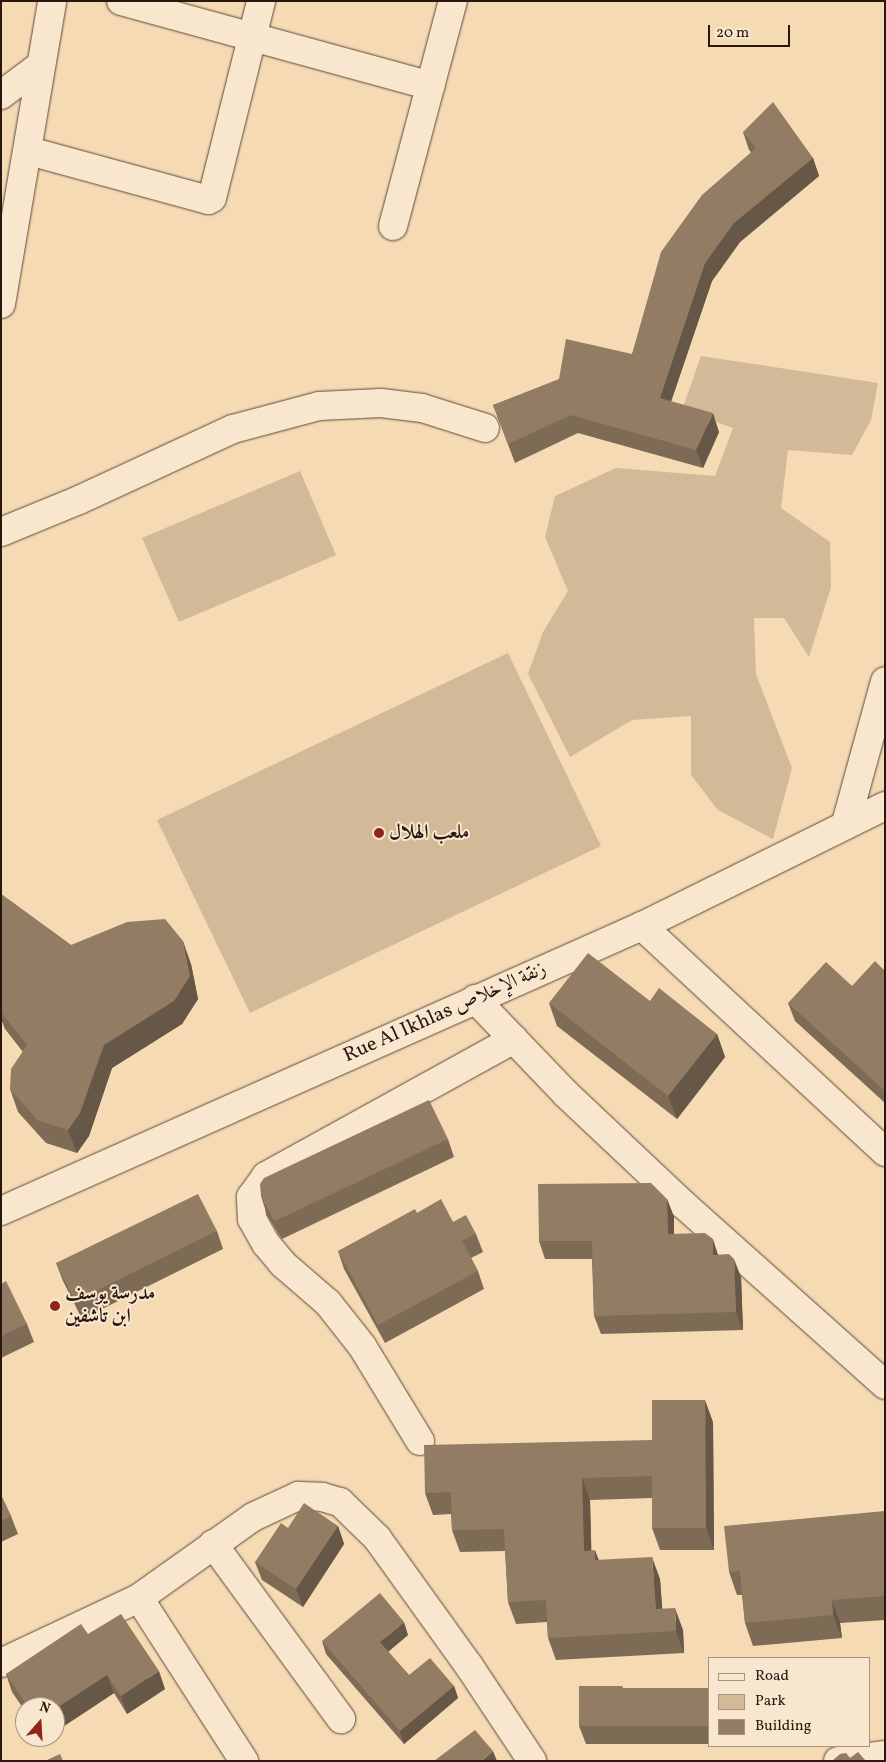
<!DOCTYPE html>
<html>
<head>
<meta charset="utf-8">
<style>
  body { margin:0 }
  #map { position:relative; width:886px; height:1762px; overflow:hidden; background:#f5dab3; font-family:Vollkorn,Amiri,serif }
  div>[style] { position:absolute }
  .green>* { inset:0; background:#d2b997 }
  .roads { filter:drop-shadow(0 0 1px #5b4838) drop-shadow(0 0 1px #5b4838) }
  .minor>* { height:28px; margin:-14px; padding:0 14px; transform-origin:14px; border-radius:14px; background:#f8e7ce }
  .wall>* { inset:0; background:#7e6b56 }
  .shaded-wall>* { inset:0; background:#675746 }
  .building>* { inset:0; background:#937c64 }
  .dots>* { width:14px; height:14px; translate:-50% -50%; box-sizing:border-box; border:2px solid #f8e7ce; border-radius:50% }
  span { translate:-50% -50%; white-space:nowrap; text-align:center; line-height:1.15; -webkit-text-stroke:4px #f8e7ce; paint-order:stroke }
  .poi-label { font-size:20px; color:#28170f; font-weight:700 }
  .left { translate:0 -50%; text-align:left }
  .street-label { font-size:20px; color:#28170f }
  .frame { position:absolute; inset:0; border:2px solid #28170f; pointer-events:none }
  .legend { position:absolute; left:708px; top:1657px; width:162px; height:90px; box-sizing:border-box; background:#f8e7ce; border:1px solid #a59482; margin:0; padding:6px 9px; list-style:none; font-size:15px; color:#28170f }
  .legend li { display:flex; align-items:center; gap:10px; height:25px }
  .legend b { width:25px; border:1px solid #a59482 }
  .north { position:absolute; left:15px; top:1697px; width:50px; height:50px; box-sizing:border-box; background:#f8e7ce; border:1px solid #a59482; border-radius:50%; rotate:19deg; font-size:14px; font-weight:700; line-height:20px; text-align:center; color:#28170f }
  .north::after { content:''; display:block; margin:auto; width:18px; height:22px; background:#8f2418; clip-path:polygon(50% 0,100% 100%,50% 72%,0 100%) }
  .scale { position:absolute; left:708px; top:25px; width:82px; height:22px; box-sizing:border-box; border:2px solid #28170f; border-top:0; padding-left:6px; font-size:15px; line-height:18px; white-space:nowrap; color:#28170f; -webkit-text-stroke:4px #f8e7ce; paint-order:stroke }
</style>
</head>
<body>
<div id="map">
  <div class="green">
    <div style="clip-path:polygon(701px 356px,878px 383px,871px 420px,852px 455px,788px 450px,781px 508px,830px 542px,831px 587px,809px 657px,784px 618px,754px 618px,756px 674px,792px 768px,773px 839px,718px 810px,691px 775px,691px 716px,632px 720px,570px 757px,528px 674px,543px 632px,568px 591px,545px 537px,555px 496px,616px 468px,715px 476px,733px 428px,682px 410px)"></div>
    <div style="clip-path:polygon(300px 471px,336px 555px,179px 622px,142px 538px)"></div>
    <div style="clip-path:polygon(508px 653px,601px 846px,250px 1013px,157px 820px)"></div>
  </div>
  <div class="roads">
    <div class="minor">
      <div style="left:121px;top:1px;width:321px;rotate:15.3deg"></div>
      <div style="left:1px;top:95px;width:50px;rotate:-36.9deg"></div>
      <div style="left:29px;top:151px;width:186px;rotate:15.3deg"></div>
      <div style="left:208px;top:200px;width:4px;rotate:-27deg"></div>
      <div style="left:212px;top:198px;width:203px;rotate:-76deg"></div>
      <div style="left:393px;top:226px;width:233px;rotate:-75.1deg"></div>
      <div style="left:1px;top:304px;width:307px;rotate:-80.4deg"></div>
      <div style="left:1px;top:532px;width:84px;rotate:-22.3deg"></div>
      <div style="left:79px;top:500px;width:170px;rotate:-24.8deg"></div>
      <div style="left:233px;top:429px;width:89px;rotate:-15deg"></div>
      <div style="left:319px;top:406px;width:62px;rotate:-2.8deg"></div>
      <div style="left:381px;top:403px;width:41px;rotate:7deg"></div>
      <div style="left:422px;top:408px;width:66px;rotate:17.6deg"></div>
      <div style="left:846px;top:823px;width:147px;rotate:-74.6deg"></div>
      <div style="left:642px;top:926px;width:332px;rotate:42.9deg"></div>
      <div style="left:475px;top:999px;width:130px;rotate:46.2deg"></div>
      <div style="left:565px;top:1093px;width:163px;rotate:43.3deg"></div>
      <div style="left:684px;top:1205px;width:270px;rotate:41.8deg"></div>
      <div style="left:1px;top:1211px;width:702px;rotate:-23.97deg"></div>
      <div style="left:642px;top:926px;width:271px;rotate:-26.3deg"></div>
      <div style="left:420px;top:1441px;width:111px;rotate:-121.4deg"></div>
      <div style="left:362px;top:1346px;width:55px;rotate:-128.3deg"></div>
      <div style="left:328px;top:1303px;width:60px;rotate:-139.1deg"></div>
      <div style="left:283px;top:1264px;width:26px;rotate:-130deg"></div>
      <div style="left:266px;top:1244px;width:29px;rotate:-119deg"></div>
      <div style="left:252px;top:1219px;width:22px;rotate:-93deg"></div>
      <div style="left:251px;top:1197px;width:26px;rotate:-54deg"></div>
      <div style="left:266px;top:1176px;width:283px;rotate:-28.9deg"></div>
      <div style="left:213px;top:1544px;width:217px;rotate:53.8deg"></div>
      <div style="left:139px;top:1598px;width:194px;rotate:57.2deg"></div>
      <div style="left:1px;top:1663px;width:153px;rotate:-25.2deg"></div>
      <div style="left:139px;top:1598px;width:140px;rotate:-35.4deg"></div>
      <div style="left:253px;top:1517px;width:50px;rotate:-25deg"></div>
      <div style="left:298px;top:1496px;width:24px;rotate:2deg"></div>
      <div style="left:322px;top:1497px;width:19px;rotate:16deg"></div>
      <div style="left:340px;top:1502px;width:52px;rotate:44.2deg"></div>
      <div style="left:377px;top:1538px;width:158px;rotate:54.3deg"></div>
      <div style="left:469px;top:1666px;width:114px;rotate:56.4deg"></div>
      <div style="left:838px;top:1761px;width:47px;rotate:-7.3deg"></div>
    </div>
  </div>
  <div class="wall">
    <div style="clip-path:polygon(743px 132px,813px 158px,819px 176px,740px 242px,712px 281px,671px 402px,719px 432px,703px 468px,578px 433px,515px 463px,493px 405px,632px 354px,751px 152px,749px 150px)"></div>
    <div style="clip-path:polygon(1px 894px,71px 945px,191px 964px,198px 999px,182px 1024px,112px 1068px,89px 1136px,77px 1153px,46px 1143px,18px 1112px,10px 1089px,23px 1052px,5px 1029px,1px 1019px)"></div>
    <div style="clip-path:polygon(885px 971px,885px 1103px,795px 1021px,788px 1003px,852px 986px)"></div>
    <div style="clip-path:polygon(650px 1001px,717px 1034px,725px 1057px,677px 1119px,557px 1026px,549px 1003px)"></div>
    <div style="clip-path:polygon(448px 1139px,454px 1157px,282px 1239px,279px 1235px,267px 1215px,261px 1196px)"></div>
    <div style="clip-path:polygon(667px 1199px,674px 1217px,674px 1234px,718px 1255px,741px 1277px,743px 1330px,601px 1334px,594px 1316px,592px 1259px,545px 1259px,539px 1241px)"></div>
    <div style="clip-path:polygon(417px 1213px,453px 1222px,476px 1234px,483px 1252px,471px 1258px,478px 1271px,484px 1289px,385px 1343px,344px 1269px,338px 1251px)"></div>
    <div style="clip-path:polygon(217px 1231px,223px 1249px,82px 1319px,63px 1281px,56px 1263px)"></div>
    <div style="clip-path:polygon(1px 1284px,27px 1324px,34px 1342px,1px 1358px)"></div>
    <div style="clip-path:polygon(713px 1422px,714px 1550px,660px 1550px,652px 1528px,652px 1498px,590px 1500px,591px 1550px,599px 1560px,660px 1579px,662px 1609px,683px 1630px,684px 1653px,556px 1660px,548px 1638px,547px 1622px,516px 1624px,508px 1602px,505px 1551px,460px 1552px,452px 1530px,451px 1514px,433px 1515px,425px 1493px,652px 1440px)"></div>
    <div style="clip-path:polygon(1px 1495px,11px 1516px,18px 1534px,1px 1542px)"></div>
    <div style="clip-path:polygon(885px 1511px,885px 1620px,840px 1623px,842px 1638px,753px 1646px,745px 1623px,742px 1595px,737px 1595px,729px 1572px)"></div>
    <div style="clip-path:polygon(338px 1526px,344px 1544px,303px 1607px,262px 1580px,255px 1562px,288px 1528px)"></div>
    <div style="clip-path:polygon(88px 1634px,165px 1689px,127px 1714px,114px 1693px,55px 1732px,55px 1707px,25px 1707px,25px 1711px,12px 1692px,6px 1674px)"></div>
    <div style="clip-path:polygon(408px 1635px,388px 1652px,409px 1675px,454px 1686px,458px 1698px,404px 1744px,326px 1654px,322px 1641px)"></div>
    <div style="clip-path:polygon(622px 1686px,623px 1688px,710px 1688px,710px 1744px,586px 1744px,579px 1726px)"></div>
  </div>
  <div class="shaded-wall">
    <div style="clip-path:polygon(813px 158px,819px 176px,740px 242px,712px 281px,666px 416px,660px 398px,705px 263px,734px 223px)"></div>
    <div style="clip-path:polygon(713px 413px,719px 432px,703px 468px,696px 450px)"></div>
    <div style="clip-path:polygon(183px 941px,191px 964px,198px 999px,182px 1024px,112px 1068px,89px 1136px,77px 1153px,68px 1130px,104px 1045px)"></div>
    <div style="clip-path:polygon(717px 1034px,725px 1057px,677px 1119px,668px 1096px)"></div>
    <div style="clip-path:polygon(667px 1199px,674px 1217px,674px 1252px,668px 1234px)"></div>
    <div style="clip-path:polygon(713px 1239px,719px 1258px,713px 1255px)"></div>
    <div style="clip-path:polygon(734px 1259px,741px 1277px,743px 1330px,736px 1312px)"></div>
    <div style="clip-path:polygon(705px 1400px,713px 1422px,714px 1550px,706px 1528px)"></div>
    <div style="clip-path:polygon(582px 1478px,590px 1500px,592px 1573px,584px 1551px)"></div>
    <div style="clip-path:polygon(338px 1526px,344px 1544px,303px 1607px,296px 1589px)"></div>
    <div style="clip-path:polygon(595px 1550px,603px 1572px,595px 1560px)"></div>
    <div style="clip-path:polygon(652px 1557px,660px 1579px,664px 1631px,656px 1609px)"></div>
    <div style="clip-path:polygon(832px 1600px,840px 1623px,842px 1638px,833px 1615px)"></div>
    <div style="clip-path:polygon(675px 1608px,683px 1630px,684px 1653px,676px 1631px)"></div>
    <div style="clip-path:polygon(404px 1622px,408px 1635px,384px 1655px,380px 1642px)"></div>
    <div style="clip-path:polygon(159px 1671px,165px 1689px,127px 1714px,121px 1696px)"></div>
    <div style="clip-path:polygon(107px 1675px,114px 1693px,55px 1732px,55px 1709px)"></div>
    <div style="clip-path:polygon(454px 1686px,458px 1698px,404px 1744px,400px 1731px)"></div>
    <div style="clip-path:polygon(493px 1751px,497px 1761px,482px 1761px)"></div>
  </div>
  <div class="building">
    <div style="clip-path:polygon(773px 102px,813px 158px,734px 223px,705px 263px,660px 398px,713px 413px,696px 450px,571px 415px,508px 444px,493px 405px,559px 379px,566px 339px,632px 354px,661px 252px,702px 195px,756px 148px,743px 132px)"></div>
    <div style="clip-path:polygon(1px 894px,71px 945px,127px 922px,165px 919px,183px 941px,190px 976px,174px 1001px,104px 1045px,80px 1113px,68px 1130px,37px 1120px,10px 1089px,11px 1069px,27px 1045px,1px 1012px)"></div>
    <div style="clip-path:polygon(588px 953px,650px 1001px,659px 988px,717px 1034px,668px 1096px,549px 1003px)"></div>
    <div style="clip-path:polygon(875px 961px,885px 971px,885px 1091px,788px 1003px,826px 962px,852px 986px)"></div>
    <div style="clip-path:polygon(429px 1100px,448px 1139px,275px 1221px,272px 1217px,261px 1196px,260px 1184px,264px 1178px)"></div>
    <div style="clip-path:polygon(651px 1183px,667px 1199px,668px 1234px,705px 1233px,713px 1239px,713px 1255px,729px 1254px,734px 1259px,736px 1312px,594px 1316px,592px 1241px,539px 1241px,538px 1184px)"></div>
    <div style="clip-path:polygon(198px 1194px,217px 1231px,75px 1301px,56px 1263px)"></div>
    <div style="clip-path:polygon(441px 1199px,453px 1222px,466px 1215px,476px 1234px,462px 1241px,478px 1271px,378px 1325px,338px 1251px,415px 1209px,417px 1213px)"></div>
    <div style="clip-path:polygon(6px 1281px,27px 1324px,1px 1336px,1px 1284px)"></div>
    <div style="clip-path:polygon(652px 1400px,705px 1400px,706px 1528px,652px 1528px,652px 1476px,582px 1478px,584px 1551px,595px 1550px,595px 1560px,652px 1557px,656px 1609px,675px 1608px,676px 1631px,548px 1638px,546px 1600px,508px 1602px,504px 1529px,452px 1530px,451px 1492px,425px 1493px,424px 1445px,652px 1440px)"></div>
    <div style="clip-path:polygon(1px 1495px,11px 1516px,1px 1521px)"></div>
    <div style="clip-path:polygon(304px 1503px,338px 1526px,296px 1589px,255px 1562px,281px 1523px,288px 1528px)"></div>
    <div style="clip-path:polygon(885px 1511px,885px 1596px,832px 1600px,833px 1615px,745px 1623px,740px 1571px,729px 1572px,724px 1526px)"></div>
    <div style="clip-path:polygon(380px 1593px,404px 1622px,380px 1642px,409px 1675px,430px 1658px,454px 1686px,400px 1731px,322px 1641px)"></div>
    <div style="clip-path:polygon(121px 1614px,159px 1671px,121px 1696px,107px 1675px,55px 1709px,55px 1707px,28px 1707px,6px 1674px,81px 1624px,88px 1634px)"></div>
    <div style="clip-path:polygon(579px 1686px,622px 1686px,622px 1688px,710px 1688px,710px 1726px,579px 1726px)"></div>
    <div style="clip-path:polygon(475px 1730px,493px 1751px,482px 1761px,434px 1761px)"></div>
    <div style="clip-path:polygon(858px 1752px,866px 1761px,832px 1761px,840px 1754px,846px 1753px,850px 1758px)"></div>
    <div style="clip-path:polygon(60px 1754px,63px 1761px,45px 1761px)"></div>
  </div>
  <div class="dots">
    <div style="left:379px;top:833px;background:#8f2418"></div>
    <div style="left:55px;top:1306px;background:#8f2418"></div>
  </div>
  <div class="poi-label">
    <span class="left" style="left:389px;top:833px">ملعب الهلال</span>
    <span class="left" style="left:65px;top:1306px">مدرسة يوسف<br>ابن تاشفين</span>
  </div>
  <div class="street-label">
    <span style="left:445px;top:1013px;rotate:-24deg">Rue Al Ikhlas زنقة الإخلاص</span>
  </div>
  <div class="frame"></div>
  <ul class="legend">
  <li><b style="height:6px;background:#f8e7ce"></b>Road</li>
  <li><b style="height:14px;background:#d2b997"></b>Park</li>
  <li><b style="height:14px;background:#937c64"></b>Building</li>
  </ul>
  <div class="north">N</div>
  <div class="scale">20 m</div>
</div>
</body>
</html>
